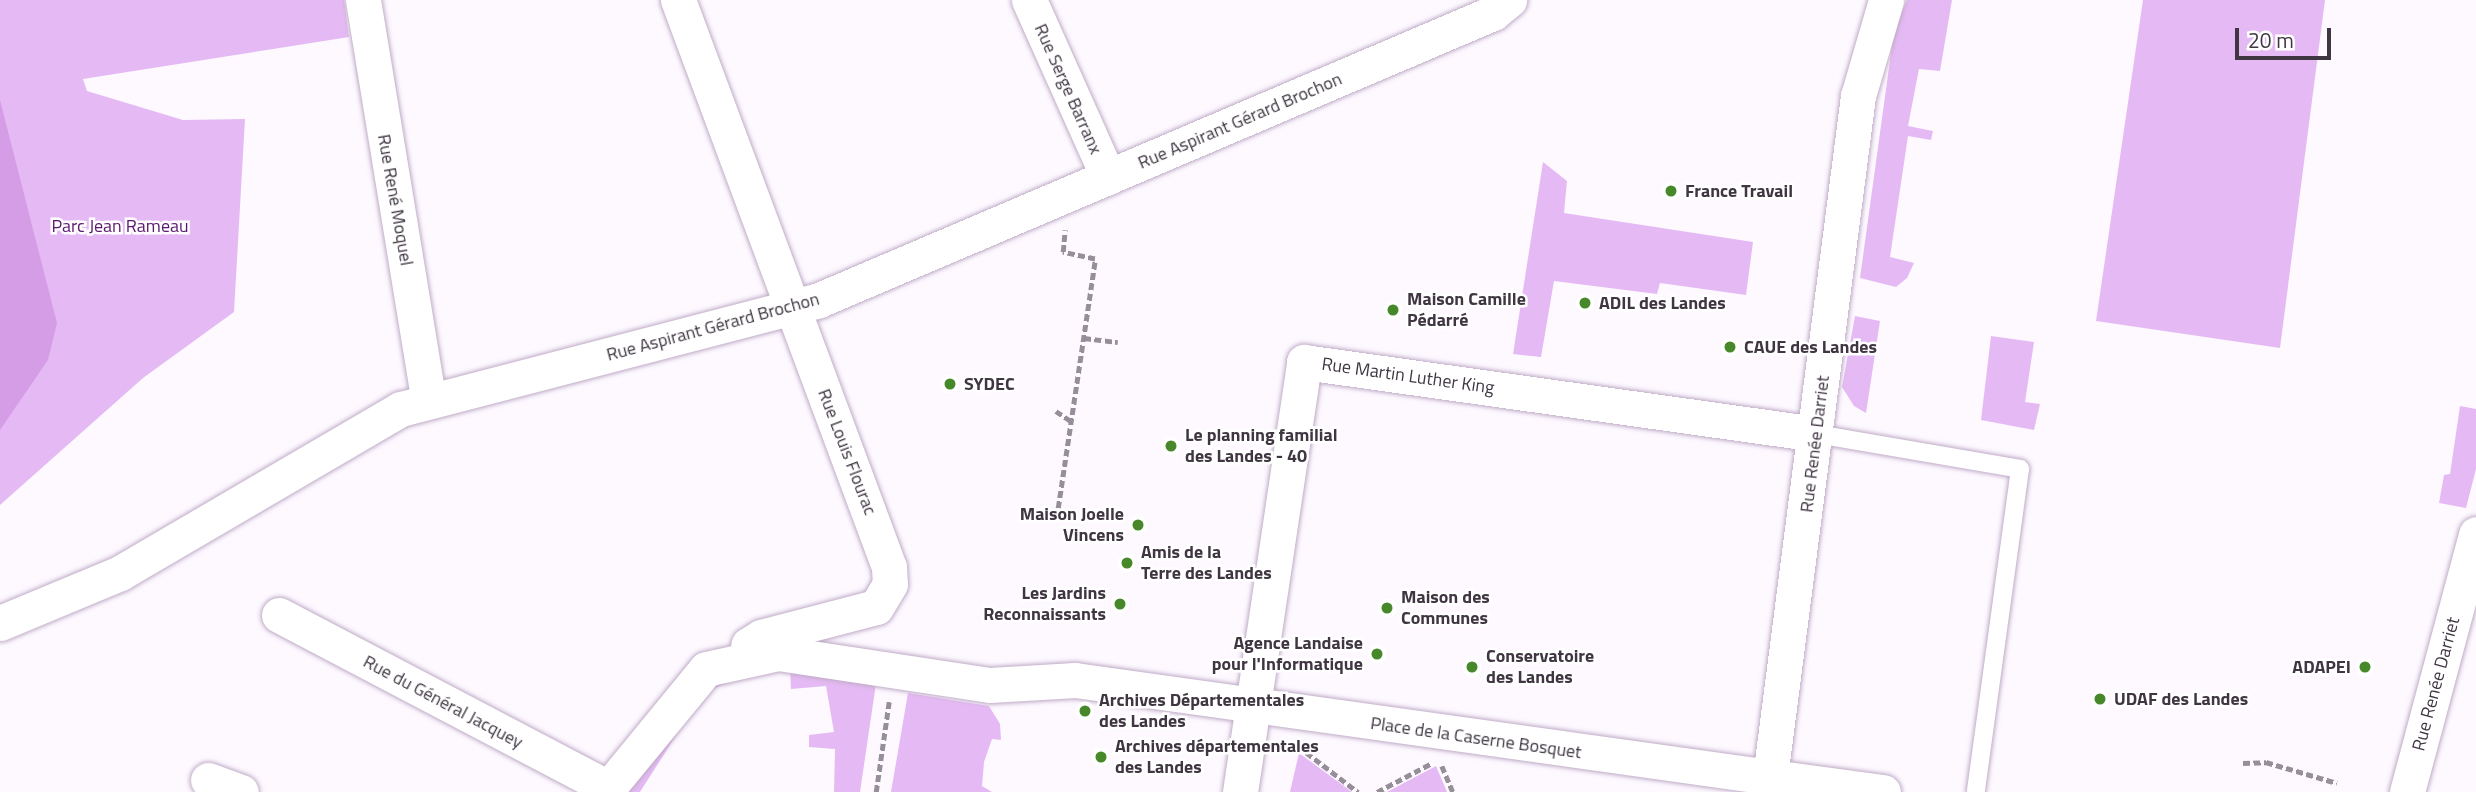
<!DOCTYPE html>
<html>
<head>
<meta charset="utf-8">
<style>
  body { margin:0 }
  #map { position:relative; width:2476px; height:792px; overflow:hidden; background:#fdf9ff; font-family:"Titillium Web",sans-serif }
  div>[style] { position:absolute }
  .green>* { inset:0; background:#e5baf4 }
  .water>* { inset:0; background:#d49de6 }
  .path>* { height:4.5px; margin-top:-2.25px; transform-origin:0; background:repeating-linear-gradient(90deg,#968f99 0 7px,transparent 0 10.5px) }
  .roads { filter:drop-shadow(0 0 2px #c0abc7) drop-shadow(0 0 2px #c0abc7) }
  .lane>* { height:18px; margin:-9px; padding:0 9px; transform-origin:9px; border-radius:9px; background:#fff }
  .street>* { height:35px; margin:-17.5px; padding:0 17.5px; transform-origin:17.5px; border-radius:17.5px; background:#fff }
  .dots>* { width:19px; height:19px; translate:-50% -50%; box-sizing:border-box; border:4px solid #fff; border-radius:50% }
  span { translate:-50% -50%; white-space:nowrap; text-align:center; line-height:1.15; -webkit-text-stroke:5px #fff; paint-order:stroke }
  .street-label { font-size:18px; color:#3f3642 }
  .poi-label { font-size:18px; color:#3f3642; font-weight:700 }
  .left { translate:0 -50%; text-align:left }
  .right { translate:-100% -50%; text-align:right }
  .park-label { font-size:18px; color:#5b176f }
  .scale { position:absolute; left:2235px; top:28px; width:96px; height:32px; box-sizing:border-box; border:4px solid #3f3642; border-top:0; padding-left:9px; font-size:21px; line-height:24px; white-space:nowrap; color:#3f3642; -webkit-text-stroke:5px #fff; paint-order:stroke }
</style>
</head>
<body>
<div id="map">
  <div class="green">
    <div style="clip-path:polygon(0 0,344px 0,349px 37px,83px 79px,87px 91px,183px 120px,245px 119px,234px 312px,143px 378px,0 505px)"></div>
    <div style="clip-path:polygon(1907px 0,1952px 0,1940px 71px,1919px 69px,1908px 126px,1933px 131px,1931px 140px,1908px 136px,1890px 257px,1914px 263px,1907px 278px,1896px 287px,1860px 278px,1894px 31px)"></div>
    <div style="clip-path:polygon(2143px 0,2325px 0,2280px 348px,2096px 321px)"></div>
    <div style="clip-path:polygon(1543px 162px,1567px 181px,1564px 213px,1753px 242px,1746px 295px,1660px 283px,1657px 294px,1554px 281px,1541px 357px,1513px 354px)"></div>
    <div style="clip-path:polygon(1855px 316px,1880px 321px,1866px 413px,1854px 406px,1842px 387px)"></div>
    <div style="clip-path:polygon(1991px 336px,2034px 342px,2025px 402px,2040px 404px,2034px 430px,1981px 420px)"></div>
    <div style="clip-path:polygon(2460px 406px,2476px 409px,2476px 469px,2466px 508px,2439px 503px,2444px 475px,2450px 474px)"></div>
    <div style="clip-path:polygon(770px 660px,877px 677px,860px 792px,834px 792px,835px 749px,809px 747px,809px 735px,834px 732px,826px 686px,791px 689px,790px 668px,763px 668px,713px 689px,687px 718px,640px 792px,624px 792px,681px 709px,709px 683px,739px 668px)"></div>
    <div style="clip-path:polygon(908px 693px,989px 706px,1000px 724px,1001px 740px,992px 739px,984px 762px,982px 786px,992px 792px,891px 792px)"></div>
    <div style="clip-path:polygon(1299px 753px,1352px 792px,1290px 792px)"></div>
    <div style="clip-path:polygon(1436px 766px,1447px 792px,1387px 792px)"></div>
  </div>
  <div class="water">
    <div style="clip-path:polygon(0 100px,57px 323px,48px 360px,0 430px)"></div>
  </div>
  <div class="path">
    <div style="left:1084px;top:338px;width:34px;rotate:7deg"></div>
    <div style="left:1056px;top:411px;width:18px;rotate:34deg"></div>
    <div style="left:1058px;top:508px;width:252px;rotate:-81.5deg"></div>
    <div style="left:1095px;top:259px;width:33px;rotate:-168deg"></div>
    <div style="left:1063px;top:252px;width:22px;rotate:-85deg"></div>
    <div style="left:1298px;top:746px;width:76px;rotate:37.5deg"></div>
    <div style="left:2243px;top:763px;width:23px;rotate:-2deg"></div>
    <div style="left:2266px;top:762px;width:74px;rotate:16.5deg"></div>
    <div style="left:1442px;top:766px;width:28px;rotate:67deg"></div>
    <div style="left:876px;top:792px;width:91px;rotate:-81.8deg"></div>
    <div style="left:1377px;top:792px;width:62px;rotate:-27.8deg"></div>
  </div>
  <div class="roads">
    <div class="lane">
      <div style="left:1816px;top:434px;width:207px;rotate:9.7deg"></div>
      <div style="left:2020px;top:469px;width:326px;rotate:97.8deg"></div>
    </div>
    <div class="street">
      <div style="left:363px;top:0;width:406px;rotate:80.7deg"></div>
      <div style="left:678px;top:0;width:605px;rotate:69.59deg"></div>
      <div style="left:889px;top:567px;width:17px;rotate:87deg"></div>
      <div style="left:890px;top:584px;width:27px;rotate:121deg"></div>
      <div style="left:876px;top:607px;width:119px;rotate:165.4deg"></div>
      <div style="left:761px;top:637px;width:15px;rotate:148deg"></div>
      <div style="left:1029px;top:0;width:194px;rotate:65.9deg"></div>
      <div style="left:279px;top:615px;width:372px;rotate:27.7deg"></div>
      <div style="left:0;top:623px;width:130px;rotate:-22.6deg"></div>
      <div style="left:120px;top:573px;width:325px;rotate:-30.3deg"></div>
      <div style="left:401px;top:409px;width:432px;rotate:-14.6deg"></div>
      <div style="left:819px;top:300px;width:733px;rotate:-23.07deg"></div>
      <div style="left:1493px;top:13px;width:21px;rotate:-39deg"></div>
      <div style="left:208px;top:780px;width:35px;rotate:20deg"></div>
      <div style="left:605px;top:792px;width:159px;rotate:-50.6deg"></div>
      <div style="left:706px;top:669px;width:74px;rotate:-12.5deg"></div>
      <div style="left:778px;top:653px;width:214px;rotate:8.6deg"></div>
      <div style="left:990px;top:685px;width:85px;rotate:-3.4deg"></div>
      <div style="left:1075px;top:680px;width:702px;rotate:7.95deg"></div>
      <div style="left:1770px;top:777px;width:15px;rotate:94deg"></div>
      <div style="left:1240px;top:792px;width:435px;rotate:-81.5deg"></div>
      <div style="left:1304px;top:362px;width:517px;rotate:8deg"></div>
      <div style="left:1883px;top:792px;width:114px;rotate:-172.4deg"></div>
      <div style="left:1770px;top:777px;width:687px;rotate:-82.64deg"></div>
      <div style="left:1858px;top:96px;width:100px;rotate:-73.7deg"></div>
      <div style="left:2407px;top:792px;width:267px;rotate:-75deg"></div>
    </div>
  </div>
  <div class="dots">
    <div style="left:1671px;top:191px;background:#47882a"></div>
    <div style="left:1585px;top:303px;background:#47882a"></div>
    <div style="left:1393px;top:310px;background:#47882a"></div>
    <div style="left:1730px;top:347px;background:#47882a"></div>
    <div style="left:950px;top:384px;background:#47882a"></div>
    <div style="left:1171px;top:446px;background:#47882a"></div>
    <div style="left:1138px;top:525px;background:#47882a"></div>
    <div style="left:1127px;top:563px;background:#47882a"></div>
    <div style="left:1120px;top:604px;background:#47882a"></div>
    <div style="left:1387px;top:608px;background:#47882a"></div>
    <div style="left:1377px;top:654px;background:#47882a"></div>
    <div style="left:1472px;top:667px;background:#47882a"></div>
    <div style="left:2365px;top:667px;background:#47882a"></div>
    <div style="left:2100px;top:699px;background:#47882a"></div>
    <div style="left:1085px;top:711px;background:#47882a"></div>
    <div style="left:1101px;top:757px;background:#47882a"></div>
  </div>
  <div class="street-label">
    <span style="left:1068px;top:89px;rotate:66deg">Rue Serge Barranx</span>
    <span style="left:1240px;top:121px;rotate:-23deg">Rue Aspirant Gérard Brochon</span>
    <span style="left:395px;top:200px;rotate:80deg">Rue René Moquel</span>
    <span style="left:713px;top:327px;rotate:-15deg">Rue Aspirant Gérard Brochon</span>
    <span style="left:1408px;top:376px;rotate:8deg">Rue Martin Luther King</span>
    <span style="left:1815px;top:444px;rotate:-83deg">Rue Renée Darriet</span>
    <span style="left:847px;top:452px;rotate:69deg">Rue Louis Flourac</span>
    <span style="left:2436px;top:684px;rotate:-75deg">Rue Renée Darriet</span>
    <span style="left:443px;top:702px;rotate:28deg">Rue du Général Jacquey</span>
    <span style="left:1476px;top:738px;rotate:8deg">Place de la Caserne Bosquet</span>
  </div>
  <div class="poi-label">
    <span class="left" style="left:1685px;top:191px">France Travail</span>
    <span class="left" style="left:1407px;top:310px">Maison Camille<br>Pédarré</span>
    <span class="left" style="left:1599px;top:303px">ADIL des Landes</span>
    <span class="left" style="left:1744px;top:347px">CAUE des Landes</span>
    <span class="left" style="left:964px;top:384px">SYDEC</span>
    <span class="left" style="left:1185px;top:446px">Le planning familial<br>des Landes - 40</span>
    <span class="right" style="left:1124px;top:525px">Maison Joelle<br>Vincens</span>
    <span class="left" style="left:1141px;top:563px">Amis de la<br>Terre des Landes</span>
    <span class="right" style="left:1106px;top:604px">Les Jardins<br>Reconnaissants</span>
    <span class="left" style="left:1401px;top:608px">Maison des<br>Communes</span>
    <span class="right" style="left:1363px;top:654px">Agence Landaise<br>pour l'Informatique</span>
    <span class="left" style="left:1486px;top:667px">Conservatoire<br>des Landes</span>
    <span class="right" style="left:2351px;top:667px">ADAPEI</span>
    <span class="left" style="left:2114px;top:699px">UDAF des Landes</span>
    <span class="left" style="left:1099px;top:711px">Archives Départementales<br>des Landes</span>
    <span class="left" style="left:1115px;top:757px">Archives départementales<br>des Landes</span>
  </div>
  <div class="park-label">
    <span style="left:120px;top:226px">Parc Jean Rameau</span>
  </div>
  <div class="scale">20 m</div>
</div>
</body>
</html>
